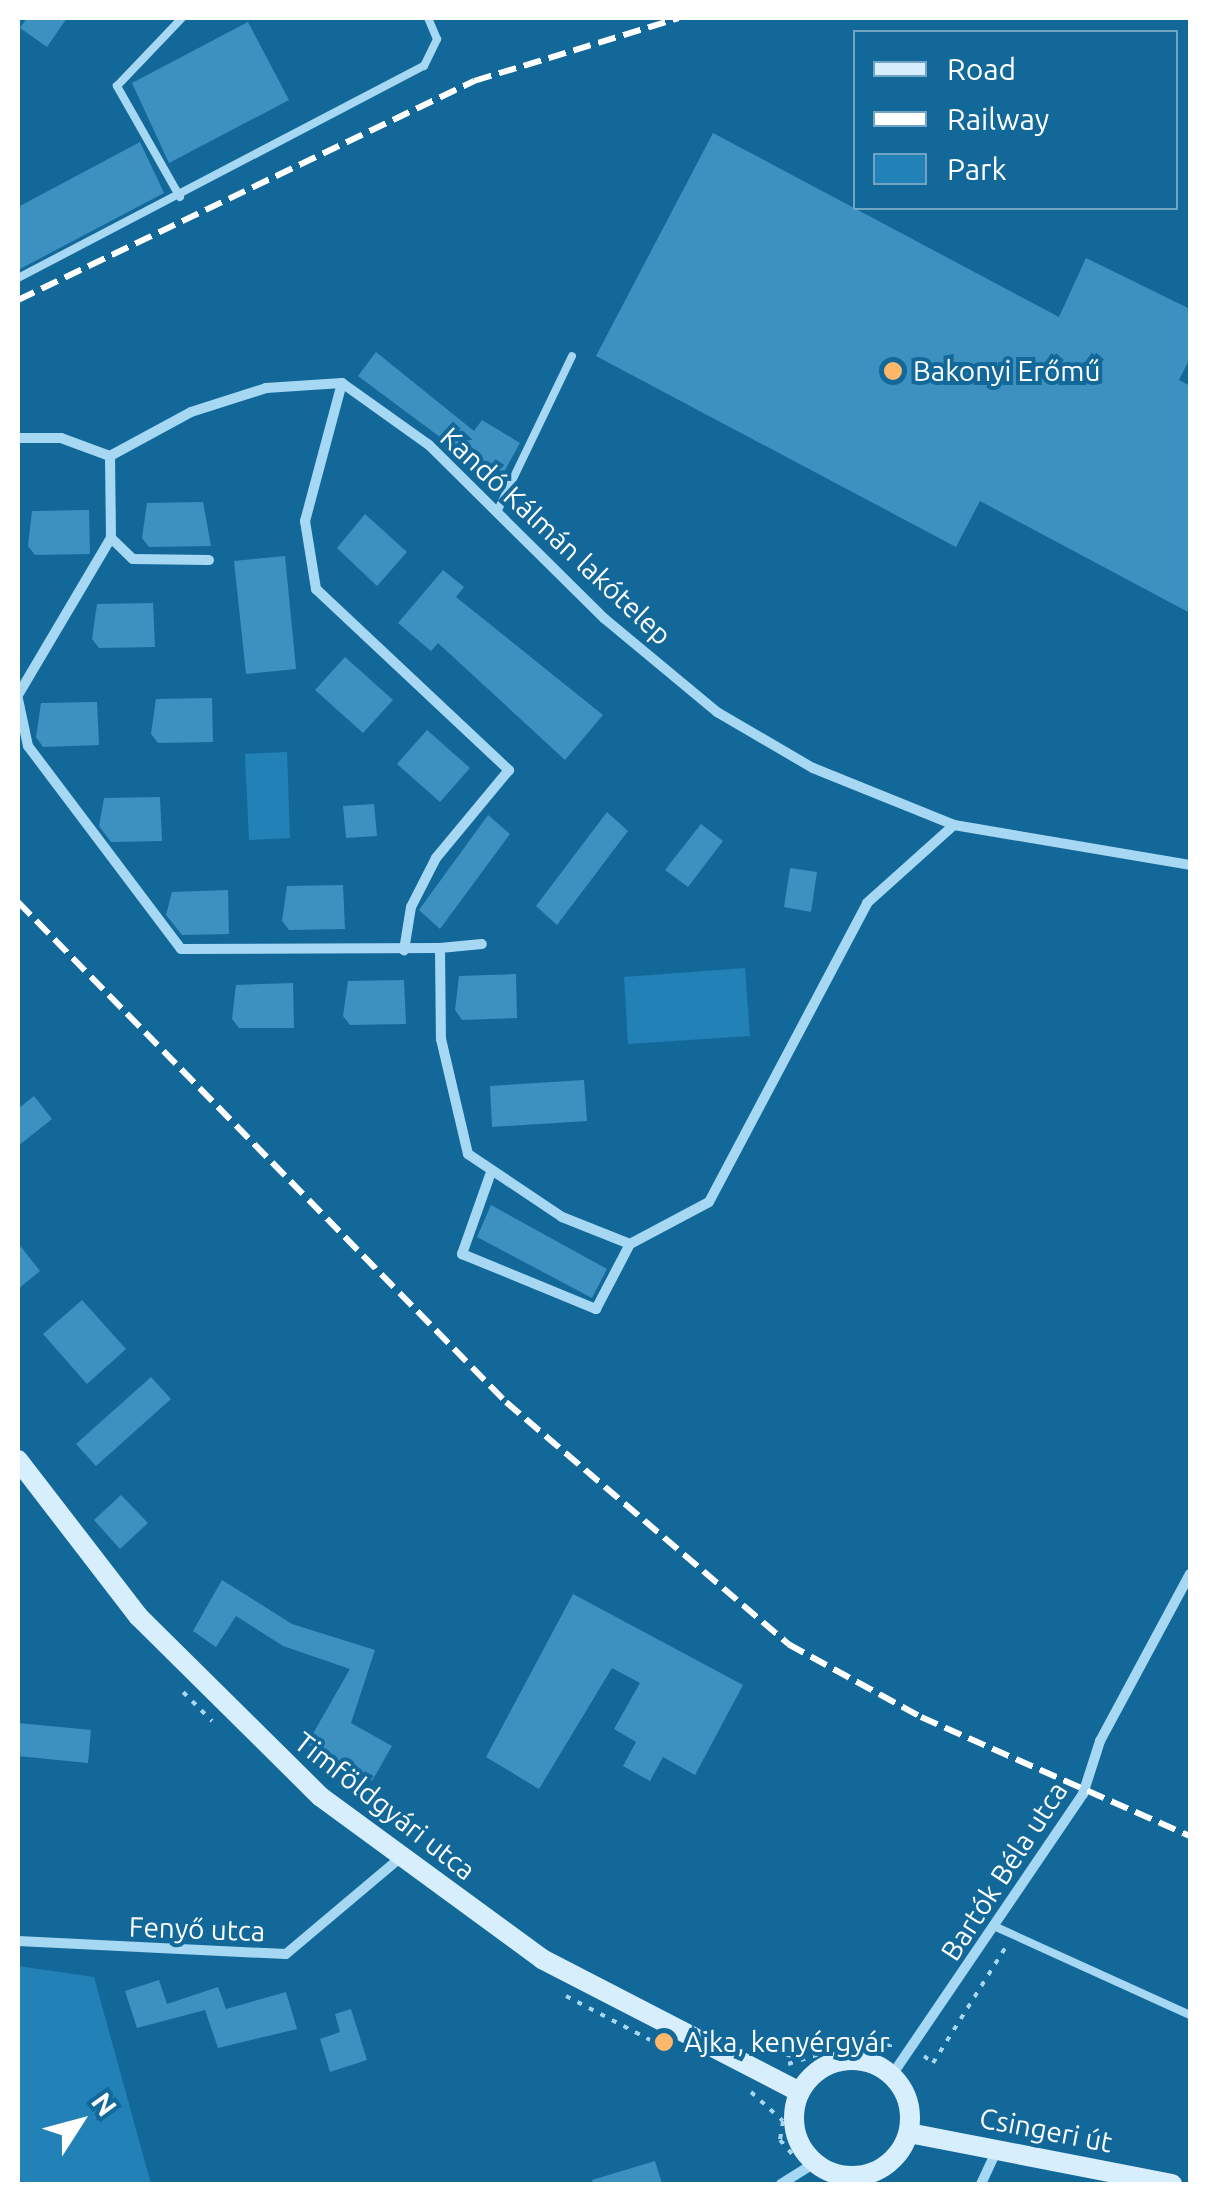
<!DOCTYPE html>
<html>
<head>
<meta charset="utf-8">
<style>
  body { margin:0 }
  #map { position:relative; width:1208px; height:2202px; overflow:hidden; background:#13689a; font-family:Ubuntu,sans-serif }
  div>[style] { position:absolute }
  .green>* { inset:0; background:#2281b7 }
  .building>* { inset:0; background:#3c91c1 }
  .path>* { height:4px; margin-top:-2px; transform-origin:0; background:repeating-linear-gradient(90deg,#a7d8f3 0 5px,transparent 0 13px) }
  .service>* { height:8px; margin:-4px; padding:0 4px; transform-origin:4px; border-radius:4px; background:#a7d8f3 }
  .minor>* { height:10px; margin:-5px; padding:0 5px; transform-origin:5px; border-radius:5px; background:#a7d8f3 }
  .secondary>* { height:20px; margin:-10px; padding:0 10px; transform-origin:10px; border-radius:10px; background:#d7eefd }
  .secondary>.ring { margin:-10px; padding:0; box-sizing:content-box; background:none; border:20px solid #d7eefd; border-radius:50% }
  .rail>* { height:6px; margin-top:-3px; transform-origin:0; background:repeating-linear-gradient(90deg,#fff 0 18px,transparent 0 26px) }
  .dots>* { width:28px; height:28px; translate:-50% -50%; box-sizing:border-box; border:5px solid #13689a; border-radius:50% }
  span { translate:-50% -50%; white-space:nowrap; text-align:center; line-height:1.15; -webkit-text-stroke:8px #13689a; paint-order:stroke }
  .poi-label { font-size:28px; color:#fff }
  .left { translate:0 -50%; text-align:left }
  .street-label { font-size:28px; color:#fff }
  .frame { position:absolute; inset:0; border:20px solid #fff; pointer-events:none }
  .legend { position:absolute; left:853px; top:30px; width:325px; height:180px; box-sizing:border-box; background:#13689a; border:2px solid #71a4c2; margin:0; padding:12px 18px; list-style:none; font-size:30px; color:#fff }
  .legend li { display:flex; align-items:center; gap:20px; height:50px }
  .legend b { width:50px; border:2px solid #71a4c2 }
  .north { position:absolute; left:30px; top:2072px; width:100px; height:100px; -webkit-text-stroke:8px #13689a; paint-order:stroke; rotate:54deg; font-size:28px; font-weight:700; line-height:40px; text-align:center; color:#fff }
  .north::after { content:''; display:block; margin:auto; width:35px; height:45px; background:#fff; clip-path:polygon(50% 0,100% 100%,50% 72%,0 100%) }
</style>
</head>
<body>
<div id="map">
  <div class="green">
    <div style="clip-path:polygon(287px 752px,290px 838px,249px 840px,245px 754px)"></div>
    <div style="clip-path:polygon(745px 968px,750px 1036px,628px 1044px,624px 977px)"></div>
    <div style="clip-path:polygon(18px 1966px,94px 1977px,151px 2184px,18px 2184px)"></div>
  </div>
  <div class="building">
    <div style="clip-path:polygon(27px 18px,67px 18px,47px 47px,20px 28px)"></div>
    <div style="clip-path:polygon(248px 22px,289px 100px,169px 163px,132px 83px)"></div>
    <div style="clip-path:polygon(713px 133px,1059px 317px,1086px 258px,1190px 309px,1190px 358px,1179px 380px,1190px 386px,1190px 613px,980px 501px,956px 547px,596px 356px)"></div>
    <div style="clip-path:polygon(140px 142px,164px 193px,18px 270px,18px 207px)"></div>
    <div style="clip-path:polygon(376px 352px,474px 431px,482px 420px,520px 443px,499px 481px,358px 376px)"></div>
    <div style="clip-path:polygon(203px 502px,211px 546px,149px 547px,142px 538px,147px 503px)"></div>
    <div style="clip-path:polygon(89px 510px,90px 554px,35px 555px,28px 546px,32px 511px)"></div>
    <div style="clip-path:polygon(365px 514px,407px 552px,377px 586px,337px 548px)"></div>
    <div style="clip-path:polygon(285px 556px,296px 669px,246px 674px,234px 561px)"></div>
    <div style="clip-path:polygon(443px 570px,464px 587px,456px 597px,603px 715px,565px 760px,438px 643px,431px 651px,398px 623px)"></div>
    <div style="clip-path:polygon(153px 603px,155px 647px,99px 648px,92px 639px,97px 604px)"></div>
    <div style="clip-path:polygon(345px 657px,393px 700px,363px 733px,315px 690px)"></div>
    <div style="clip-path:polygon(212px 698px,213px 742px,158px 743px,151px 734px,156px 699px)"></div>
    <div style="clip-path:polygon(97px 702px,99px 745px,43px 747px,36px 737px,41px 703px)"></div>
    <div style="clip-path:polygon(427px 730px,470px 768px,440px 802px,397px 764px)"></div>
    <div style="clip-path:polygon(160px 797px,162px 841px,111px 842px,99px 826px,104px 798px)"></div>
    <div style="clip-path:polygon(374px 804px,377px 836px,346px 838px,343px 806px)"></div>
    <div style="clip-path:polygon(607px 812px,628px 831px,557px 925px,536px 906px)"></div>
    <div style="clip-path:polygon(488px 815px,510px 834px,440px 929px,419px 910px)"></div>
    <div style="clip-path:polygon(701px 824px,723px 841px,688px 887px,665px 870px)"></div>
    <div style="clip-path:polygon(790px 868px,817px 872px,811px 912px,784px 907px)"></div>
    <div style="clip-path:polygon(343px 885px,345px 929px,289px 930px,282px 921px,287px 886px)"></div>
    <div style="clip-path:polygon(228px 890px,229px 934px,182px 935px,166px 915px,172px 892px)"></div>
    <div style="clip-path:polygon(516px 974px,517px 1018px,462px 1020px,455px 1010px,459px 976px)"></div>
    <div style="clip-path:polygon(404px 980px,406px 1024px,350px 1025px,343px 1016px,348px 981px)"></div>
    <div style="clip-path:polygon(293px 983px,294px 1028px,239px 1028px,232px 1019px,236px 985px)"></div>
    <div style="clip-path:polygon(584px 1080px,587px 1121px,492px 1127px,490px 1086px)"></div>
    <div style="clip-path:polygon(34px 1096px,52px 1119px,18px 1146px,18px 1109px)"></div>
    <div style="clip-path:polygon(491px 1205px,607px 1269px,592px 1298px,477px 1237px)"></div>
    <div style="clip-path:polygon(18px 1243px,40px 1271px,18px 1289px)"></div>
    <div style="clip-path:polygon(82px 1300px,126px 1349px,87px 1384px,43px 1334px)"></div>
    <div style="clip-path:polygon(151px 1377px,171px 1399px,96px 1466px,76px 1444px)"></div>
    <div style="clip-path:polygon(121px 1495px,148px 1523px,120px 1549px,94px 1520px)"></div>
    <div style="clip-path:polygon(222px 1580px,292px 1624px,375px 1650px,351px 1723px,392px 1746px,372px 1781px,307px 1744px,350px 1669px,283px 1646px,236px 1616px,216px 1647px,193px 1631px)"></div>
    <div style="clip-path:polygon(573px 1594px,743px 1685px,695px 1775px,663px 1757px,650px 1781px,623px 1766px,636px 1742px,614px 1729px,640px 1683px,612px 1668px,539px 1789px,486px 1757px)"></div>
    <div style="clip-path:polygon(18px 1723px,91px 1730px,88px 1763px,18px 1756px)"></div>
    <div style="clip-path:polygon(159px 1980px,167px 2004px,218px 1987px,226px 2009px,286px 1992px,297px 2029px,218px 2048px,205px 2010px,137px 2028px,125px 1991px)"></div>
    <div style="clip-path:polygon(351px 2009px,367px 2060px,330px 2072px,320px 2039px,340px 2032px,335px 2014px)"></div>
    <div style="clip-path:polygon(655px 2161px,662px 2184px,593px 2184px,592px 2180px)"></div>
  </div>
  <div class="path">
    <div style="left:183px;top:1692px;width:41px;rotate:45deg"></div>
    <div style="left:566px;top:1996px;width:95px;rotate:27.6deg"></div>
    <div style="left:762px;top:2047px;width:30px;rotate:17deg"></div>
    <div style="left:924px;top:2056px;width:11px;rotate:38deg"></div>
    <div style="left:933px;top:2063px;width:139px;rotate:-57.9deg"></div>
    <div style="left:788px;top:2064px;width:63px;rotate:-17.6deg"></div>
    <div style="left:848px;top:2045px;width:44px"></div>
    <div style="left:751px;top:2092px;width:43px;rotate:42.2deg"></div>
    <div style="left:783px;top:2121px;width:19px;rotate:99deg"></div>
    <div style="left:780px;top:2140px;width:23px;rotate:49deg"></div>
  </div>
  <div class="service">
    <div style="left:180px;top:197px;width:128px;rotate:-119.6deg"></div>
    <div style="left:117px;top:86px;width:94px;rotate:-46.3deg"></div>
    <div style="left:18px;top:278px;width:458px;rotate:-27.6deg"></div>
    <div style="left:424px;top:66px;width:30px;rotate:-64deg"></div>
    <div style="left:437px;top:39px;width:23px;rotate:-113deg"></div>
    <div style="left:497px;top:512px;width:173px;rotate:-64.3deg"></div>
    <div style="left:996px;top:1927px;width:213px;rotate:24.4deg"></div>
  </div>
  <div class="minor">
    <div style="left:342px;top:383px;width:143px;rotate:105deg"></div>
    <div style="left:305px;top:521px;width:69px;rotate:80.8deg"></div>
    <div style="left:316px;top:589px;width:265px;rotate:43.2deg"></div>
    <div style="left:509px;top:770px;width:114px;rotate:129.7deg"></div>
    <div style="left:436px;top:858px;width:55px;rotate:117deg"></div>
    <div style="left:411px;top:907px;width:44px;rotate:99.2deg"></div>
    <div style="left:18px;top:438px;width:43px"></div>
    <div style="left:61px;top:438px;width:52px;rotate:20.2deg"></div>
    <div style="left:110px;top:456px;width:92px;rotate:-28.5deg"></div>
    <div style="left:191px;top:412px;width:79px;rotate:-17.7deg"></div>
    <div style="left:266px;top:388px;width:76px;rotate:-3.8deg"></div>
    <div style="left:342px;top:383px;width:107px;rotate:35.5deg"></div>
    <div style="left:429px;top:445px;width:247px;rotate:44.7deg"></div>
    <div style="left:605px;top:619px;width:146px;rotate:39.7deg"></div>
    <div style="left:717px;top:712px;width:111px;rotate:30.3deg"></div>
    <div style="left:813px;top:768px;width:152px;rotate:22deg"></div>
    <div style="left:954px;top:825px;width:239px;rotate:9.6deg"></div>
    <div style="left:111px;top:538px;width:30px;rotate:44deg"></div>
    <div style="left:133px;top:559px;width:76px;rotate:0.8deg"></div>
    <div style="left:18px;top:695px;width:182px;rotate:-59.4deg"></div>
    <div style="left:111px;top:538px;width:82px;rotate:-90.7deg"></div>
    <div style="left:18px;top:699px;width:48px;rotate:78deg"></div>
    <div style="left:28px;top:746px;width:254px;rotate:53deg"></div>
    <div style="left:181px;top:949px;width:259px;rotate:-0.2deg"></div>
    <div style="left:440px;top:948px;width:91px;rotate:89.4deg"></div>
    <div style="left:441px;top:1039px;width:118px;rotate:76.8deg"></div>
    <div style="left:468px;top:1154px;width:113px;rotate:33.8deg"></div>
    <div style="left:562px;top:1217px;width:73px;rotate:21.7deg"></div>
    <div style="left:630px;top:1244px;width:89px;rotate:-28deg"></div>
    <div style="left:709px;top:1202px;width:338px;rotate:-62.1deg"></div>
    <div style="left:867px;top:903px;width:117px;rotate:-41.9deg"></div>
    <div style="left:440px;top:948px;width:42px;rotate:-5.4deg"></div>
    <div style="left:490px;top:1175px;width:84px;rotate:109.5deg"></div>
    <div style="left:462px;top:1254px;width:145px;rotate:22.3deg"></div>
    <div style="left:596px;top:1309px;width:73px;rotate:-62.4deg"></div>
    <div style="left:18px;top:1941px;width:268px;rotate:2.8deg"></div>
    <div style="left:286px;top:1954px;width:149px;rotate:-40.1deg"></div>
    <div style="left:892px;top:2075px;width:340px;rotate:-55.8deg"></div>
    <div style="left:1083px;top:1794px;width:56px;rotate:-72.2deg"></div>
    <div style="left:1100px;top:1741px;width:190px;rotate:-61.7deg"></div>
    <div style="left:781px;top:2184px;width:40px;rotate:-32deg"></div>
    <div style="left:981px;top:2184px;width:40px;rotate:-65deg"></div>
  </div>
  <div class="secondary">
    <div style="left:18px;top:1460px;width:197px;rotate:52.4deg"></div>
    <div style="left:138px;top:1616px;width:257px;rotate:44.7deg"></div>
    <div style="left:321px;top:1797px;width:274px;rotate:36.2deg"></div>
    <div style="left:542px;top:1959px;width:290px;rotate:27.3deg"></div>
    <div class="ring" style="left:794px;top:2060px;width:96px;height:96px"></div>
    <div style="left:909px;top:2133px;width:268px;rotate:11deg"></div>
  </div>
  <div class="rail">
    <div style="left:18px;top:300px;width:506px;rotate:-25.65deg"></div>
    <div style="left:474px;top:81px;width:214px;rotate:-17.1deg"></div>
    <div style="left:18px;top:902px;width:699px;rotate:45.7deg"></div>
    <div style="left:506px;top:1402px;width:372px;rotate:40.6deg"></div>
    <div style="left:788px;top:1644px;width:152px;rotate:28.8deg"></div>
    <div style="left:921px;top:1717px;width:294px;rotate:23.9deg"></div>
  </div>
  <div class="dots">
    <div style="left:893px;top:371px;background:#ffb769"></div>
    <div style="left:664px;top:2042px;background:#ffb769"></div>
  </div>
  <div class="poi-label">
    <span class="left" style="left:913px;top:371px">Bakonyi Erőmű</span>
    <span class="left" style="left:684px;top:2042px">Ajka, kenyérgyár</span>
  </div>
  <div class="street-label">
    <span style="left:556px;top:536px;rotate:43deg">Kandó Kálmán lakótelep</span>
    <span style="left:385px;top:1806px;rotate:38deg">Timföldgyári utca</span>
    <span style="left:1004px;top:1871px;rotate:-57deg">Bartók Béla utca</span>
    <span style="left:197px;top:1929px;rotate:2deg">Fenyő utca</span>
    <span style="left:1046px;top:2130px;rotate:11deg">Csingeri út</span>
  </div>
  <div class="frame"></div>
  <ul class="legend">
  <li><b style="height:12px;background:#d7eefd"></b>Road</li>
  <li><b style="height:12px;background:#fff"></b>Railway</li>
  <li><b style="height:28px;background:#2281b7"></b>Park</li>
  </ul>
  <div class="north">N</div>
</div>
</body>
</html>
